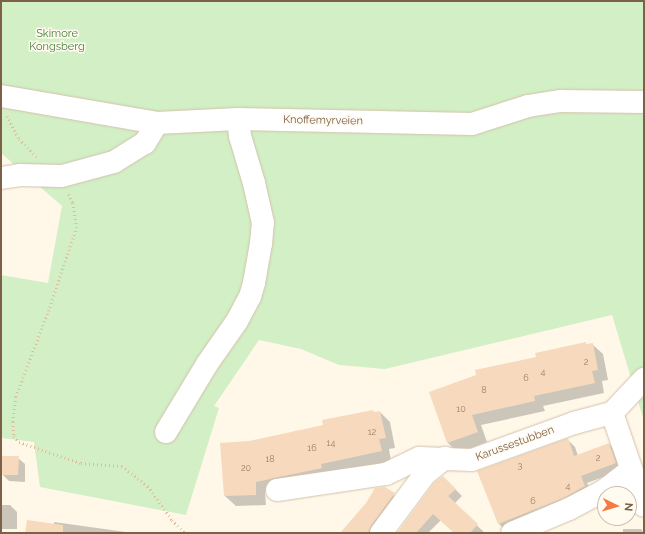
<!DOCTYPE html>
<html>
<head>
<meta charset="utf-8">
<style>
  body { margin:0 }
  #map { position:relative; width:645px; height:534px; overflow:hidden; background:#fff8e9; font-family:Raleway,sans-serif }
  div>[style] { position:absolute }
  .green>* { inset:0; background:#d2efc5 }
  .shadow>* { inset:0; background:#0003 }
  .building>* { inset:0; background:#f7dabd }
  .path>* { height:2.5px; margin-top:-1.25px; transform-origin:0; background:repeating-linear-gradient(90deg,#ddbd9f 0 1px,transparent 0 4px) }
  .roads { filter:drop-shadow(0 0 1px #d3c1ac) drop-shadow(0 0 1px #d3c1ac) }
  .minor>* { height:22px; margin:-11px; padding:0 11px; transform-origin:11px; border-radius:11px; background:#fff }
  span { translate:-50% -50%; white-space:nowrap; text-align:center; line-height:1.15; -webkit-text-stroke:3px #fffbf1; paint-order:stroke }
  .number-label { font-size:9px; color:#9c7e65 }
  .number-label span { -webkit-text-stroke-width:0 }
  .park-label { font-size:11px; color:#497e3c }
  .street-label { font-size:11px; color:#7d6048 }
  .frame { position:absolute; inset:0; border:2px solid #7d6048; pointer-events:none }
  .north { position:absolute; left:597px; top:486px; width:40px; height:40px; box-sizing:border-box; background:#fffbf1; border:1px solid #cbbdad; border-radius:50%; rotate:95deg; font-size:11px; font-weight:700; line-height:16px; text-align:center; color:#7d6048 }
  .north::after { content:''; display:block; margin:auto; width:14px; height:18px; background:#f47a42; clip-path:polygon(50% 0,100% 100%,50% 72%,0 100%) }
</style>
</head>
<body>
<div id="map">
  <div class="green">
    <div style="clip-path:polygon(1px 1px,644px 1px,644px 421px,612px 315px,385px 369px,339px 365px,301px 349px,259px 340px,214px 406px,219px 408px,186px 515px,40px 487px,34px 442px,1px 438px,1px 275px,48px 283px,62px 206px,1px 153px)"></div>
  </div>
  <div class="shadow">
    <div style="clip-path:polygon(585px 343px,587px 345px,592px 344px,603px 354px,608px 380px,602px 381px,604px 393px,543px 406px,545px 411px,481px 425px,487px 442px,458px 453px,448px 443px,430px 393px)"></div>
    <div style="clip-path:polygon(373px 411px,375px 413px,380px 412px,390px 422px,395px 448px,389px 449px,391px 461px,330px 474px,331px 479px,265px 492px,266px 505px,236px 506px,225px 496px,221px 444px,249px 442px,324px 426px)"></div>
    <div style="clip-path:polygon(568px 440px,575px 447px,578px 456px,609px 444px,616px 451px,622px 470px,587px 483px,592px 493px,506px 531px,499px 524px)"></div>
    <div style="clip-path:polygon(18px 458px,25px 464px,25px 482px,9px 481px,2px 474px)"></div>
    <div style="clip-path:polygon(443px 477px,462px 496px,454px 504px,484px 532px,455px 533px,441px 520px,428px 533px,398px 533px)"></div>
    <div style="clip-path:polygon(384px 488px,401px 501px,378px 533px,341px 533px)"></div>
    <div style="clip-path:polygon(1px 505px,10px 505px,17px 512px,17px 529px,1px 529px)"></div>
    <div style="clip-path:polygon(54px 522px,133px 533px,26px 533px,54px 525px)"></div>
    <div style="clip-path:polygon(623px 529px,641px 529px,644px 533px,623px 533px)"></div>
  </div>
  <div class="building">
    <div style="clip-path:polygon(586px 342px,586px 344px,593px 343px,598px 370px,592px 371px,595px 383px,534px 396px,535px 401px,472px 415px,478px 432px,447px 443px,429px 392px,476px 375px,475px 370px,536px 357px,535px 353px)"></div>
    <div style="clip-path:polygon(373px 410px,374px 412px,380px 411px,386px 438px,379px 439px,382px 451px,321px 464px,322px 468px,256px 482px,256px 495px,224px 496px,220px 443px,249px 441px,323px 425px,322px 420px)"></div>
    <div style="clip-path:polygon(568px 438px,574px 456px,609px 443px,616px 463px,581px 476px,585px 486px,564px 498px,498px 524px,477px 471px)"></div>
    <div style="clip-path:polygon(1px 456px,19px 456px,18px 475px,1px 475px)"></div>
    <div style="clip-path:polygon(443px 476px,456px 489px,448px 496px,478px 524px,470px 533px,454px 533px,433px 514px,416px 533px,397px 533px,434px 483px)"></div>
    <div style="clip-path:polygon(385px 487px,395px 493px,371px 526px,368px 533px,340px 533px,366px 503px,375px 488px)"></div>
    <div style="clip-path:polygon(27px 520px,63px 525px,63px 533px,25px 533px)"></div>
  </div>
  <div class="path">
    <div style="left:7px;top:116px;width:26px;rotate:62deg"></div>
    <div style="left:19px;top:139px;width:25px;rotate:45deg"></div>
    <div style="left:69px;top:194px;width:10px;rotate:66deg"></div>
    <div style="left:73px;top:203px;width:24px;rotate:81deg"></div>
    <div style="left:77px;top:227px;width:88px;rotate:108.6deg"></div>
    <div style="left:49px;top:310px;width:93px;rotate:110.8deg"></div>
    <div style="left:16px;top:397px;width:25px;rotate:97deg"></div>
    <div style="left:13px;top:422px;width:14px;rotate:86deg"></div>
    <div style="left:14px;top:436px;width:8px;rotate:50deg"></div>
    <div style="left:19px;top:442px;width:65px;rotate:18.7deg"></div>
    <div style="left:81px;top:463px;width:41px;rotate:4.2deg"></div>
    <div style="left:122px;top:466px;width:33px;rotate:38deg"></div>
    <div style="left:148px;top:486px;width:42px;rotate:54.8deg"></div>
    <div style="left:172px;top:520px;width:18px;rotate:45deg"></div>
  </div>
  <div class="roads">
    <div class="minor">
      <div style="left:1px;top:96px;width:158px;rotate:9.8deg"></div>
      <div style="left:157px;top:123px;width:81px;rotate:-2.8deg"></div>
      <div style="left:238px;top:119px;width:234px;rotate:1.2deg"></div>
      <div style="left:472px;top:124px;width:59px;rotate:-17.8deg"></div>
      <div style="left:528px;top:106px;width:33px;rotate:-9deg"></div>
      <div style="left:561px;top:101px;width:83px;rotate:0.7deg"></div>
      <div style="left:1px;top:178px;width:19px;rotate:-9deg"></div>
      <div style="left:20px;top:175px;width:42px;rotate:1.4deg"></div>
      <div style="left:62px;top:176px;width:54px;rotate:-15.1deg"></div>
      <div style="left:114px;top:162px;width:36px;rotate:-32deg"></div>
      <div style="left:145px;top:143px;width:23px;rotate:-59deg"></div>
      <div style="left:612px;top:413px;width:98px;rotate:71deg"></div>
      <div style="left:612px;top:413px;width:47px;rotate:-46.7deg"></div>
      <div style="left:166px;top:432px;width:79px;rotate:-58.9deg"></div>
      <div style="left:207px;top:364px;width:52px;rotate:-55.1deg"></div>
      <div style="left:237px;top:321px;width:27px;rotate:-62deg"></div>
      <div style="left:250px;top:297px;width:15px;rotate:-74deg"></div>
      <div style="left:254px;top:283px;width:40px;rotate:-80deg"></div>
      <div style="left:261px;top:244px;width:21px;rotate:-85deg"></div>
      <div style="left:263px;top:223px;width:41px;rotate:-102.7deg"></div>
      <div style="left:254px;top:183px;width:49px;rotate:-106.6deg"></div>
      <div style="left:240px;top:136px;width:17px;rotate:-97deg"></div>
      <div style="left:277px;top:490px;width:110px;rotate:-8.4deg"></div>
      <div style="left:386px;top:474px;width:37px;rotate:-26deg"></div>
      <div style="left:419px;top:458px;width:53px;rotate:2.2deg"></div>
      <div style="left:472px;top:460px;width:109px;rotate:-19.9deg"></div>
      <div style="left:574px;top:423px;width:39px;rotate:-15deg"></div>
      <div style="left:381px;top:533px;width:74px;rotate:-53.3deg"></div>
      <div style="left:425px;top:474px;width:26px;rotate:-39deg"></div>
      <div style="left:512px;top:533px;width:62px;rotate:-22.8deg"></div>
      <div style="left:569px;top:509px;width:41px;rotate:-27.8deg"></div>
      <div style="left:605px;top:490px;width:33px;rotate:-38deg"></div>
    </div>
  </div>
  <div class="number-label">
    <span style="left:586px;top:362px">2</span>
    <span style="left:543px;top:372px">4</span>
    <span style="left:526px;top:378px">6</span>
    <span style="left:484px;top:390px">8</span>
    <span style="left:461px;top:409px">10</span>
    <span style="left:372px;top:432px">12</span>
    <span style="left:331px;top:443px">14</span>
    <span style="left:312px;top:448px">16</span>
    <span style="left:598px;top:458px">2</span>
    <span style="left:270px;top:459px">18</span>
    <span style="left:520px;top:465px">3</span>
    <span style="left:246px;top:468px">20</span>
    <span style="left:568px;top:486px">4</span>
    <span style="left:533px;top:501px">6</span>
  </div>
  <div class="park-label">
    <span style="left:57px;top:41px">Skimore<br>Kongsberg</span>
  </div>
  <div class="street-label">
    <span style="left:323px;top:121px;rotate:1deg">Knoffemyrveien</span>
    <span style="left:515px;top:444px;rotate:-20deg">Karussestubben</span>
  </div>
  <div class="frame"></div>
  <div class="north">N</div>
</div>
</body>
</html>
